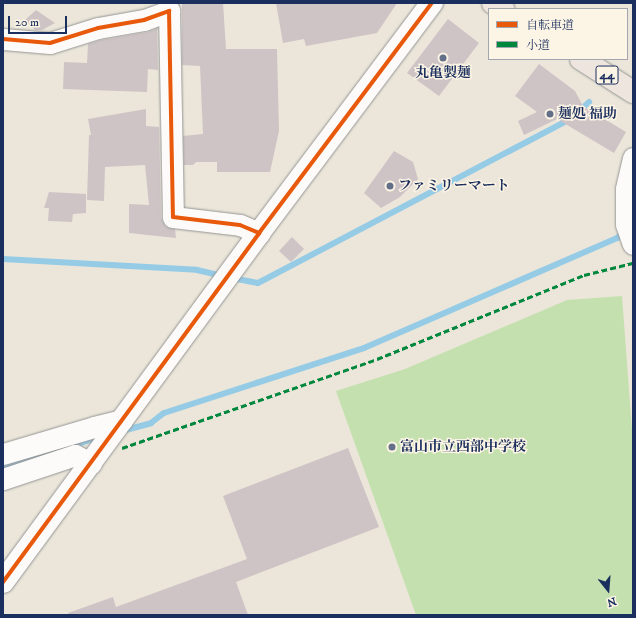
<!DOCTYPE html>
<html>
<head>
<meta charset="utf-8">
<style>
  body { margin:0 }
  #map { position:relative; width:636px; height:618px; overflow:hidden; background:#ebe6d9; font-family:"IM FELL DW Pica","Noto Serif JP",serif }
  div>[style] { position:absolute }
  .green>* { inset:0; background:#c4e0af }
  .stream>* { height:6px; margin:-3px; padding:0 3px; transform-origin:3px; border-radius:3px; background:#96cbe6 }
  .building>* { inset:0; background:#cec4c6 }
  .roads { filter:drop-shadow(0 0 1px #949595) drop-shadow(0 0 1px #949595) }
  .minor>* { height:21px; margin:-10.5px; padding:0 10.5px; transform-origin:10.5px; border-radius:10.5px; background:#fcfbf9 }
  .tertiary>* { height:22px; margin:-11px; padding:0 11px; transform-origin:11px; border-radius:11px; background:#fcfbf9 }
  .primary>* { height:22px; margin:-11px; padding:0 11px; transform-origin:11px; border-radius:11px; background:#eee6de }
  .quiet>* { height:3px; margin-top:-1.5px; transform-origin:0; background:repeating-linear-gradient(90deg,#00873e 0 6px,transparent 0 9px) }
  .cycleway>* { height:4px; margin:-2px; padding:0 2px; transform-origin:2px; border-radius:2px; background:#e8590c }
  .dots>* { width:11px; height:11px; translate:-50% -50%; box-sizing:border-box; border:2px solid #fcf5e5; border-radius:50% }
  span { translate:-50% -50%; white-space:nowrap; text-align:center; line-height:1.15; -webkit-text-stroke:3px #fcf5e5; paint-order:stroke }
  .shield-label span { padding:1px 3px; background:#fcf5e5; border:1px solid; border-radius:3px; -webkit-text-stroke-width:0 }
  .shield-label { font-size:13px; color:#1b2f5e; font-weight:700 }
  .poi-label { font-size:14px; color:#1b2f5e; font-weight:700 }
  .left { translate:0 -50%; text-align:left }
  .frame { position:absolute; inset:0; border:4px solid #1b2f5e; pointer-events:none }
  .legend { position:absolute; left:488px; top:8px; width:140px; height:52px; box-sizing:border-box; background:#fcf5e5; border:1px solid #a2a6af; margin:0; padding:5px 7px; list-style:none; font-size:12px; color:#1b2f5e }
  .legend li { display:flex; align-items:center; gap:8px; height:20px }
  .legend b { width:20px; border:1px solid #a2a6af }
  .north { position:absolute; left:588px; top:570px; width:40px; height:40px; -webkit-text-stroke:3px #fcf5e5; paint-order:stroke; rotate:163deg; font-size:11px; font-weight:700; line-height:16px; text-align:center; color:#1b2f5e }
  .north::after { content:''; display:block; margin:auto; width:14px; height:18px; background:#1b2f5e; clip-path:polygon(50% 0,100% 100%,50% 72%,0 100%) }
  .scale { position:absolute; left:8px; top:16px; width:59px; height:18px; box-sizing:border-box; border:2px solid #1b2f5e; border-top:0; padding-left:5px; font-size:12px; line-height:14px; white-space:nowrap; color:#1b2f5e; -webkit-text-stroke:3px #fcf5e5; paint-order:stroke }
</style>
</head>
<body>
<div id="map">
  <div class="green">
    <div style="clip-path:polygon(622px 296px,633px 444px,633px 615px,416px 615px,336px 391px,405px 369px,567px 300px)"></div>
  </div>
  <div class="stream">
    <div style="left:578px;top:112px;width:15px;rotate:-42deg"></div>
    <div style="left:3px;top:259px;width:194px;rotate:3.2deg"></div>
    <div style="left:197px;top:270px;width:27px;rotate:13deg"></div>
    <div style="left:232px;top:278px;width:26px;rotate:11deg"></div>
    <div style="left:258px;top:283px;width:352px;rotate:-27.7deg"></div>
    <div style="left:122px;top:431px;width:30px;rotate:-15deg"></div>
    <div style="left:151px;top:423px;width:16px;rotate:-38deg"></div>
    <div style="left:164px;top:413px;width:210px;rotate:-18deg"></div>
    <div style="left:364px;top:348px;width:276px;rotate:-23.5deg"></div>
    <div style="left:617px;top:238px;width:11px;rotate:-41deg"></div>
    <div style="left:3px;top:468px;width:104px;rotate:-17.9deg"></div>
  </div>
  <div class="building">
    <div style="clip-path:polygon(195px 3px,223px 3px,226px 49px,277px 49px,279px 131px,270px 172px,217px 172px,217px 162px,196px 162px,193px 165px,184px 165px,183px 136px,203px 134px,200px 66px,182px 65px,182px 4px)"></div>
    <div style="clip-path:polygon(276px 3px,397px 3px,377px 33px,306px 46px,304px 39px,283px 43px)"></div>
    <div style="clip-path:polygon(36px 10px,55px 23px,42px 30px,35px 30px,25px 20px)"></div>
    <div style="clip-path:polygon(448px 19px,479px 43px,439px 96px,407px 73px)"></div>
    <div style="clip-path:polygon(157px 28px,158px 70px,148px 69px,147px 92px,63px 89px,64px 62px,87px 63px,88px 44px,101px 40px,148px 32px)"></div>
    <div style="clip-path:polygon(539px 64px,575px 91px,583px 106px,626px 132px,614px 153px,557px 119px,524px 135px,518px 121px,537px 112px,515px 96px)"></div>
    <div style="clip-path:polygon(146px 109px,146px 126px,159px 127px,161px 218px,166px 227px,175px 229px,176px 238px,129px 233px,129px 204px,149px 205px,145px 165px,105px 167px,104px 201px,87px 200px,89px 135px,91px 135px,88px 119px)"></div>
    <div style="clip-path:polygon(394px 151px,413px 162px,418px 179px,400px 197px,381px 208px,364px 193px)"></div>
    <div style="clip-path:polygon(49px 192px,86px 194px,86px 213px,73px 214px,72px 222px,48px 221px,49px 208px,44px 208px)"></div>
    <div style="clip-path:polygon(292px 237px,304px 249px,291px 262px,279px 251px)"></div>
    <div style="clip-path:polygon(348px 448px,379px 527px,236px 582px,248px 615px,69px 615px,68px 613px,113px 597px,116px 607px,247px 559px,223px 496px)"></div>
  </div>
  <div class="roads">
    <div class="minor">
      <div style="left:3px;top:39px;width:47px;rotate:4.9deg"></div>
      <div style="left:50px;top:43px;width:50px;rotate:-17.4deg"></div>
      <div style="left:98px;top:28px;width:47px;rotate:-9.9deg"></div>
      <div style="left:144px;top:20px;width:27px;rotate:-20deg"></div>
      <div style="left:169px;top:11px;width:206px;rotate:88.9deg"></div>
      <div style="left:173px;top:217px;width:67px;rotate:6.8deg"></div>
      <div style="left:240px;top:225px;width:21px;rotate:23deg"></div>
      <div style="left:633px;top:158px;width:32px;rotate:103deg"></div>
      <div style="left:626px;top:189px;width:35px;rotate:90deg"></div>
      <div style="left:626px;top:224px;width:21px;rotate:71deg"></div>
      <div style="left:3px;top:454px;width:95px;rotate:-16.5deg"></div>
      <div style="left:94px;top:427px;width:29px;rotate:-14deg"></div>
      <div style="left:3px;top:479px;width:76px;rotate:-18.4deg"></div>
      <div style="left:75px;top:455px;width:18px;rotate:27deg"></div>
    </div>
    <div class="tertiary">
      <div style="left:3px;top:582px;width:433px;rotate:-53.7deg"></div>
      <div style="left:259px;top:233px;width:288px;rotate:-53.1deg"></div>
    </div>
    <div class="primary">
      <div style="left:493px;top:3px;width:12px;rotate:31deg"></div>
      <div style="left:581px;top:59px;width:62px;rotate:32.4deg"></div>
    </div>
  </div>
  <div class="quiet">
    <div style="left:122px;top:448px;width:270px;rotate:-19.2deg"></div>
    <div style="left:377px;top:359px;width:223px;rotate:-22.1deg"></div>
    <div style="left:584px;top:275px;width:50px;rotate:-13.8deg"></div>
  </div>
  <div class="cycleway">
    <div style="left:3px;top:39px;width:47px;rotate:4.9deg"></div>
    <div style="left:50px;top:43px;width:50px;rotate:-17.4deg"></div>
    <div style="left:98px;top:28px;width:47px;rotate:-9.9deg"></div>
    <div style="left:144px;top:20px;width:27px;rotate:-20deg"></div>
    <div style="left:169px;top:11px;width:206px;rotate:88.9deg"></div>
    <div style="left:173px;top:217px;width:67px;rotate:6.8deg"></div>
    <div style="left:240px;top:225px;width:21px;rotate:23deg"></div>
    <div style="left:3px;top:582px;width:433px;rotate:-53.7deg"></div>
    <div style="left:259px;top:233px;width:288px;rotate:-53.1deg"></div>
  </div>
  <div class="dots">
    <div style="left:443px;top:58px;background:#646f89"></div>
    <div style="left:550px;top:114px;background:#646f89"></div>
    <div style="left:390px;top:186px;background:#646f89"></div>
    <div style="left:392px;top:447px;background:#646f89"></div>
  </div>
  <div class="shield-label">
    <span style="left:607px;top:75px">44</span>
  </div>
  <div class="poi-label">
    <span style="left:443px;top:73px">丸亀製麺</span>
    <span class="left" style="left:558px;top:114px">麺処 福助</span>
    <span class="left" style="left:398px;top:186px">ファミリーマート</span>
    <span class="left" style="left:400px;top:447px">富山市立西部中学校</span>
  </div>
  <div class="frame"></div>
  <ul class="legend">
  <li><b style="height:5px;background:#e8590c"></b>自転車道</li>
  <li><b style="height:5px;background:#00873e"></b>小道</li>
  </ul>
  <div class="north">N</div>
  <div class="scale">20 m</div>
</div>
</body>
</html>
